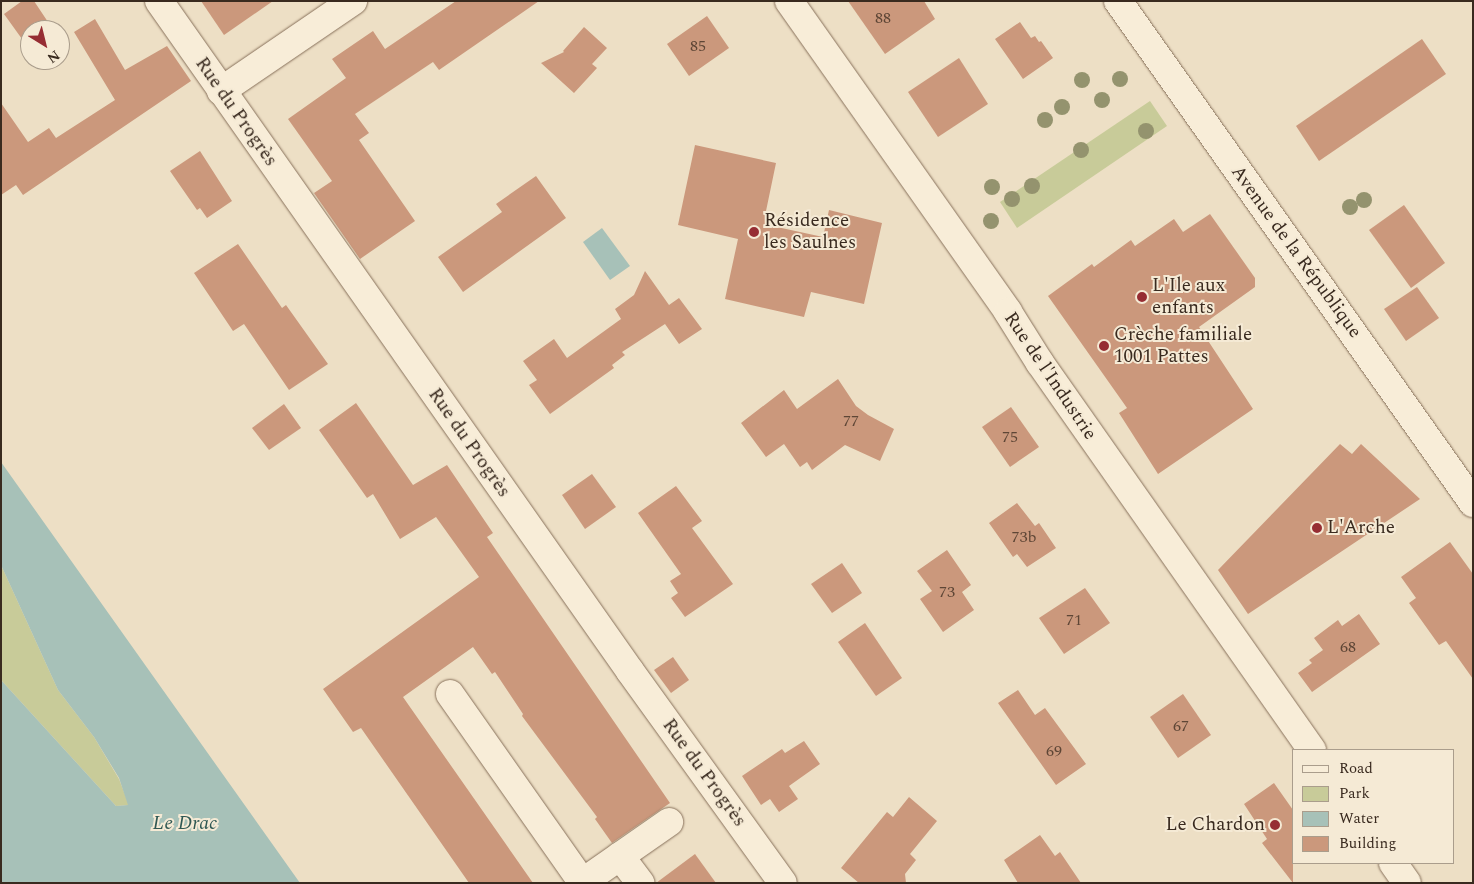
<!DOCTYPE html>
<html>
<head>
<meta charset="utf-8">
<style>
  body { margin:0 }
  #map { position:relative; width:1474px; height:884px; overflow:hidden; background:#eddfc5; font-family:Spectral,serif }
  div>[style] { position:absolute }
  .green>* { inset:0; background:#c8cb99 }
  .water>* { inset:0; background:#a7c1b8 }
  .building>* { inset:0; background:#cb987c }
  .roads { filter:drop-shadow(0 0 1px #88715b) drop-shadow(0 0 1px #88715b) }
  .minor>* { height:28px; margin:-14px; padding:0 14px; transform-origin:14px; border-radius:14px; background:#f8edd8 }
  .trees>* { width:16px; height:16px; margin:-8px; border-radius:50%; background:#94936e }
  .dots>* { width:14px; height:14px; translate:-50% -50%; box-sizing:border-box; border:2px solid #f5ead5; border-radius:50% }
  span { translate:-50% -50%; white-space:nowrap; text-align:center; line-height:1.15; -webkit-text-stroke:4px #f5ead5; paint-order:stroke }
  .number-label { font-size:16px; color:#5e4636 }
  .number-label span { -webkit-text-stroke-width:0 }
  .street-label { font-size:19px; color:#392a1f }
  .poi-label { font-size:19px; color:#392a1f }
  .left { translate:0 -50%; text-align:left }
  .right { translate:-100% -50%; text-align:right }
  .water-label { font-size:20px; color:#2f5853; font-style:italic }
  .frame { position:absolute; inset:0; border:2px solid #392a1f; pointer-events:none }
  .legend { position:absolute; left:1292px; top:749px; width:162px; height:115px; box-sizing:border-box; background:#f5ead5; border:1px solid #aa9d8c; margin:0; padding:6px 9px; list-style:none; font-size:15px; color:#392a1f }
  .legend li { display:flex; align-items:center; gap:10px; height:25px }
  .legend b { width:25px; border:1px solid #aa9d8c }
  .north { position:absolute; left:20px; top:20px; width:50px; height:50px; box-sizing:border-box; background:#f5ead5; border:1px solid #aa9d8c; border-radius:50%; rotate:144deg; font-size:14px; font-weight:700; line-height:20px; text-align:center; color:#392a1f }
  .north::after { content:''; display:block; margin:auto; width:18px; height:22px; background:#962d33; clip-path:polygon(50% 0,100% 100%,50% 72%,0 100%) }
</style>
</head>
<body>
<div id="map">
  <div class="green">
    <div style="clip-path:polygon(1150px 101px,1167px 126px,1017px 228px,1000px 202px)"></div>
    <div style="clip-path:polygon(1px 565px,58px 690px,94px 737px,119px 779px,129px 805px,116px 806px,1px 680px)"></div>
  </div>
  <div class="water">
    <div style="clip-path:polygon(602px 228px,630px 266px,610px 280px,583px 242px)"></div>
    <div style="clip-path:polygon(1px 462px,300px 883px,1px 883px,1px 680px,116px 806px,128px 805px,119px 778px,94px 737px,58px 690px,1px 565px)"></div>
  </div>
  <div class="building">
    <div style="clip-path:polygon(22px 1px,34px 1px,48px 22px,35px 30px,30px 30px,30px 34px,22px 39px,4px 14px)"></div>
    <div style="clip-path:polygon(201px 1px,273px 1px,224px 35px)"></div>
    <div style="clip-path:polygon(456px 1px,539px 1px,439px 70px,433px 62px,355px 114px,369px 133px,359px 140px,415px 221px,360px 259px,314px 193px,332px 181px,288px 119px,346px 78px,332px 59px,373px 31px,385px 49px)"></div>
    <div style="clip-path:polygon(848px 1px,924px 1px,935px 19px,885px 54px)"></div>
    <div style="clip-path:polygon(707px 16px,729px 48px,689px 76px,667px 44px)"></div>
    <div style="clip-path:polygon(95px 19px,125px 70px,167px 46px,191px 81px,23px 195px,16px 185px,1px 195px,1px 103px,28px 142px,49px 128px,56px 138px,115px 100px,74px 32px)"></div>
    <div style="clip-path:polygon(1020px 22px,1031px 38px,1035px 36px,1039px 42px,1041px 41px,1053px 58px,1023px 79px,995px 39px)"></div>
    <div style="clip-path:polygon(584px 27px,607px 48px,592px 64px,597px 68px,574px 93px,541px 63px,564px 52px,563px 51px)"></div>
    <div style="clip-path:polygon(1422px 39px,1446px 74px,1319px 161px,1296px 126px)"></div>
    <div style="clip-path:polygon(959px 58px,988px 104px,938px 137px,908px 92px)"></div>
    <div style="clip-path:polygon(695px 145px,776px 163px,766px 211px,777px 227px,823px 237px,829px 210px,882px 223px,864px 304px,811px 292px,804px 317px,725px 299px,738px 239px,678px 225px)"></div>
    <div style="clip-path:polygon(200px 151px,232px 201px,207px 218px,200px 208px,197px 210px,170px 171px)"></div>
    <div style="clip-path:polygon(536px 176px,566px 218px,463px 292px,438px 257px,502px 212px,496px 204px)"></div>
    <div style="clip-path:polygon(1404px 205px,1445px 263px,1411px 288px,1369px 230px)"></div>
    <div style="clip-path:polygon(1210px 214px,1255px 278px,1255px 287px,1199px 327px,1253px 409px,1158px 474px,1119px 413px,1127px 408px,1048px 296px,1092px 264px,1094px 267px,1131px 240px,1135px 246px,1174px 219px,1183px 232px)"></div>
    <div style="clip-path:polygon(238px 244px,282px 308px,286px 305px,328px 364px,289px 390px,244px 324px,233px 331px,194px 273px)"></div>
    <div style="clip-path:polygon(645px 271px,669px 305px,679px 298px,702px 329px,679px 344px,665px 324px,622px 352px,625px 355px,612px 365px,614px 368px,550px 414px,529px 385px,537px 380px,523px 361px,554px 339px,567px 358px,621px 319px,615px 309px,634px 295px)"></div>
    <div style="clip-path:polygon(1417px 287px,1439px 318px,1406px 341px,1384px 309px)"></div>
    <div style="clip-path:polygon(838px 379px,856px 406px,868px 415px,894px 429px,880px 461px,845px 445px,812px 470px,807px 462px,800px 467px,784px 444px,766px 457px,741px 423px,784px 390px,797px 409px)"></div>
    <div style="clip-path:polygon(356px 403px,413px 485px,447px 465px,493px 533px,487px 537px,670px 803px,612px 843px,595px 819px,597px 817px,522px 716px,523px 714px,495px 672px,492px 674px,473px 647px,403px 697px,533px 883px,469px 883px,361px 728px,353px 732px,323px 689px,479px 577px,436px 517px,400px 539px,373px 494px,367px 498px,319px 430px)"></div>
    <div style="clip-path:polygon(284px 404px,301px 428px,269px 450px,252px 428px)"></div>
    <div style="clip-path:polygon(1011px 407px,1039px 447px,1010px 467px,982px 427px)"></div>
    <div style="clip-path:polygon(1340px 444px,1352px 454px,1361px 444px,1420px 499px,1248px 614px,1218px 570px)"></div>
    <div style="clip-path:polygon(592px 474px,616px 507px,585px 529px,562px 495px)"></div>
    <div style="clip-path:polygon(676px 486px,702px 521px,692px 528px,733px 584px,685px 617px,671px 598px,678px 593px,670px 581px,681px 574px,638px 513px)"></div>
    <div style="clip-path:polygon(1017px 503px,1035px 526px,1039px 523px,1056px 548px,1027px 567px,1017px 554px,1013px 557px,989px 523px)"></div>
    <div style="clip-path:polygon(1450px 542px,1473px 574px,1473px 679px,1446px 641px,1439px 645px,1409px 603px,1416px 598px,1401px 577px)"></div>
    <div style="clip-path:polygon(947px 550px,971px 585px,962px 592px,974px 610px,943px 632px,920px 599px,932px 591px,917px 571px)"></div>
    <div style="clip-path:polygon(842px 563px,862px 593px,832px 613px,811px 584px)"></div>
    <div style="clip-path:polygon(1085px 588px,1110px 623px,1064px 654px,1039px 618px)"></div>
    <div style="clip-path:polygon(1359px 614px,1380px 644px,1312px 692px,1298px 673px,1312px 663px,1309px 660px,1323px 650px,1314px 638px,1338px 620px,1342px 626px)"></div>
    <div style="clip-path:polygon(865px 623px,902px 678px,876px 696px,838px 642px)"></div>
    <div style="clip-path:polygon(673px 657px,689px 680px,671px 693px,654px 670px)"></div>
    <div style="clip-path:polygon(1018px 690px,1035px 715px,1045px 708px,1086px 764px,1056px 785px,998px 703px)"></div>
    <div style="clip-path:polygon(1183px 694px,1211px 735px,1178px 758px,1150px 717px)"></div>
    <div style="clip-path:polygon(804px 741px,820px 764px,789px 786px,798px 799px,779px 812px,770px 799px,761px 805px,742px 776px,782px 749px,785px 753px)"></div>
    <div style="clip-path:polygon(1274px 783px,1293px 810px,1293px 883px,1262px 843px,1267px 839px,1244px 804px)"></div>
    <div style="clip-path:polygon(909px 797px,937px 821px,910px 854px,916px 860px,905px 874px,906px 883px,859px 883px,841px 868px,887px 812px,893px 817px)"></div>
    <div style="clip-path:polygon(1040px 835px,1055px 856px,1060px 852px,1081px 883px,1018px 883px,1004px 860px)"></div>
    <div style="clip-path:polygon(695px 854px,716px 883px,656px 883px)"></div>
  </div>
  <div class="roads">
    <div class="minor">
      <div style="left:159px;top:1px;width:819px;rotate:54.89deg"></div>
      <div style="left:630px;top:671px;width:261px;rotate:54.2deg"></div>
      <div style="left:789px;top:1px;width:380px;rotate:54.8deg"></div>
      <div style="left:1008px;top:312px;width:60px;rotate:57.9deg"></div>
      <div style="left:1040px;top:363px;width:473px;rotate:54.9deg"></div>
      <div style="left:1118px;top:1px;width:615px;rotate:54.73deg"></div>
      <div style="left:221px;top:91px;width:160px;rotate:-34.3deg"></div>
      <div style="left:450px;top:694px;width:231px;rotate:54.9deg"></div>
      <div style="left:620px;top:856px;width:34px;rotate:53deg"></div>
      <div style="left:1393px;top:863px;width:24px;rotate:55deg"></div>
      <div style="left:583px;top:882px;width:105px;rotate:-34.9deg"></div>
    </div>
  </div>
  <div class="trees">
    <div style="left:1120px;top:79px"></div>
    <div style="left:1082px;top:80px"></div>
    <div style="left:1102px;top:100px"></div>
    <div style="left:1062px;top:107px"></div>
    <div style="left:1045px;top:120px"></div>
    <div style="left:1146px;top:131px"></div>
    <div style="left:1081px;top:150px"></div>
    <div style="left:1032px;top:186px"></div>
    <div style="left:992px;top:187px"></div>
    <div style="left:1012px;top:199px"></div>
    <div style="left:1364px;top:200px"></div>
    <div style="left:1350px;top:207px"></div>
    <div style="left:991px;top:221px"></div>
  </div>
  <div class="dots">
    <div style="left:754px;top:232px;background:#962d33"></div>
    <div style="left:1142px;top:297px;background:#962d33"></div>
    <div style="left:1104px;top:346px;background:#962d33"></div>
    <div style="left:1317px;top:528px;background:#962d33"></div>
    <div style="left:1275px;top:825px;background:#962d33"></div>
  </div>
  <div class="number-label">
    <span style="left:883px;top:18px">88</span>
    <span style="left:698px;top:46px">85</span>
    <span style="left:851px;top:421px">77</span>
    <span style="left:1010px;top:437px">75</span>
    <span style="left:1024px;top:537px">73b</span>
    <span style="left:947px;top:592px">73</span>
    <span style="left:1074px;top:620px">71</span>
    <span style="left:1348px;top:647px">68</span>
    <span style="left:1181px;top:726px">67</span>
    <span style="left:1054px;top:751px">69</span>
  </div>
  <div class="street-label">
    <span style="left:236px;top:112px;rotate:55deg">Rue du Progrès</span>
    <span style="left:1296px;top:252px;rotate:54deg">Avenue de la République</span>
    <span style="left:1050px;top:376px;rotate:56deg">Rue de l'Industrie</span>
    <span style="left:469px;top:443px;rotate:55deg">Rue du Progrès</span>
    <span style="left:704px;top:773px;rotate:54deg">Rue du Progrès</span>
  </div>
  <div class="poi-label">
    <span class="left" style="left:764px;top:232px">Résidence<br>les Saulnes</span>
    <span class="left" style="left:1152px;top:297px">L'Ile aux<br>enfants</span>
    <span class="left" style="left:1114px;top:346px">Crèche familiale<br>1001 Pattes</span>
    <span class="left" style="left:1327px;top:528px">L'Arche</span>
    <span class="right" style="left:1265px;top:825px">Le Chardon</span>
  </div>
  <div class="water-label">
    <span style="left:185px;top:823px">Le Drac</span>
  </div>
  <div class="frame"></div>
  <ul class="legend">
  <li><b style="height:6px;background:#f8edd8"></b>Road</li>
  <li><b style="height:14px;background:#c8cb99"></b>Park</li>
  <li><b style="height:14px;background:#a7c1b8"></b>Water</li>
  <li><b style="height:14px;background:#cb987c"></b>Building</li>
  </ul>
  <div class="north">N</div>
</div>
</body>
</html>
